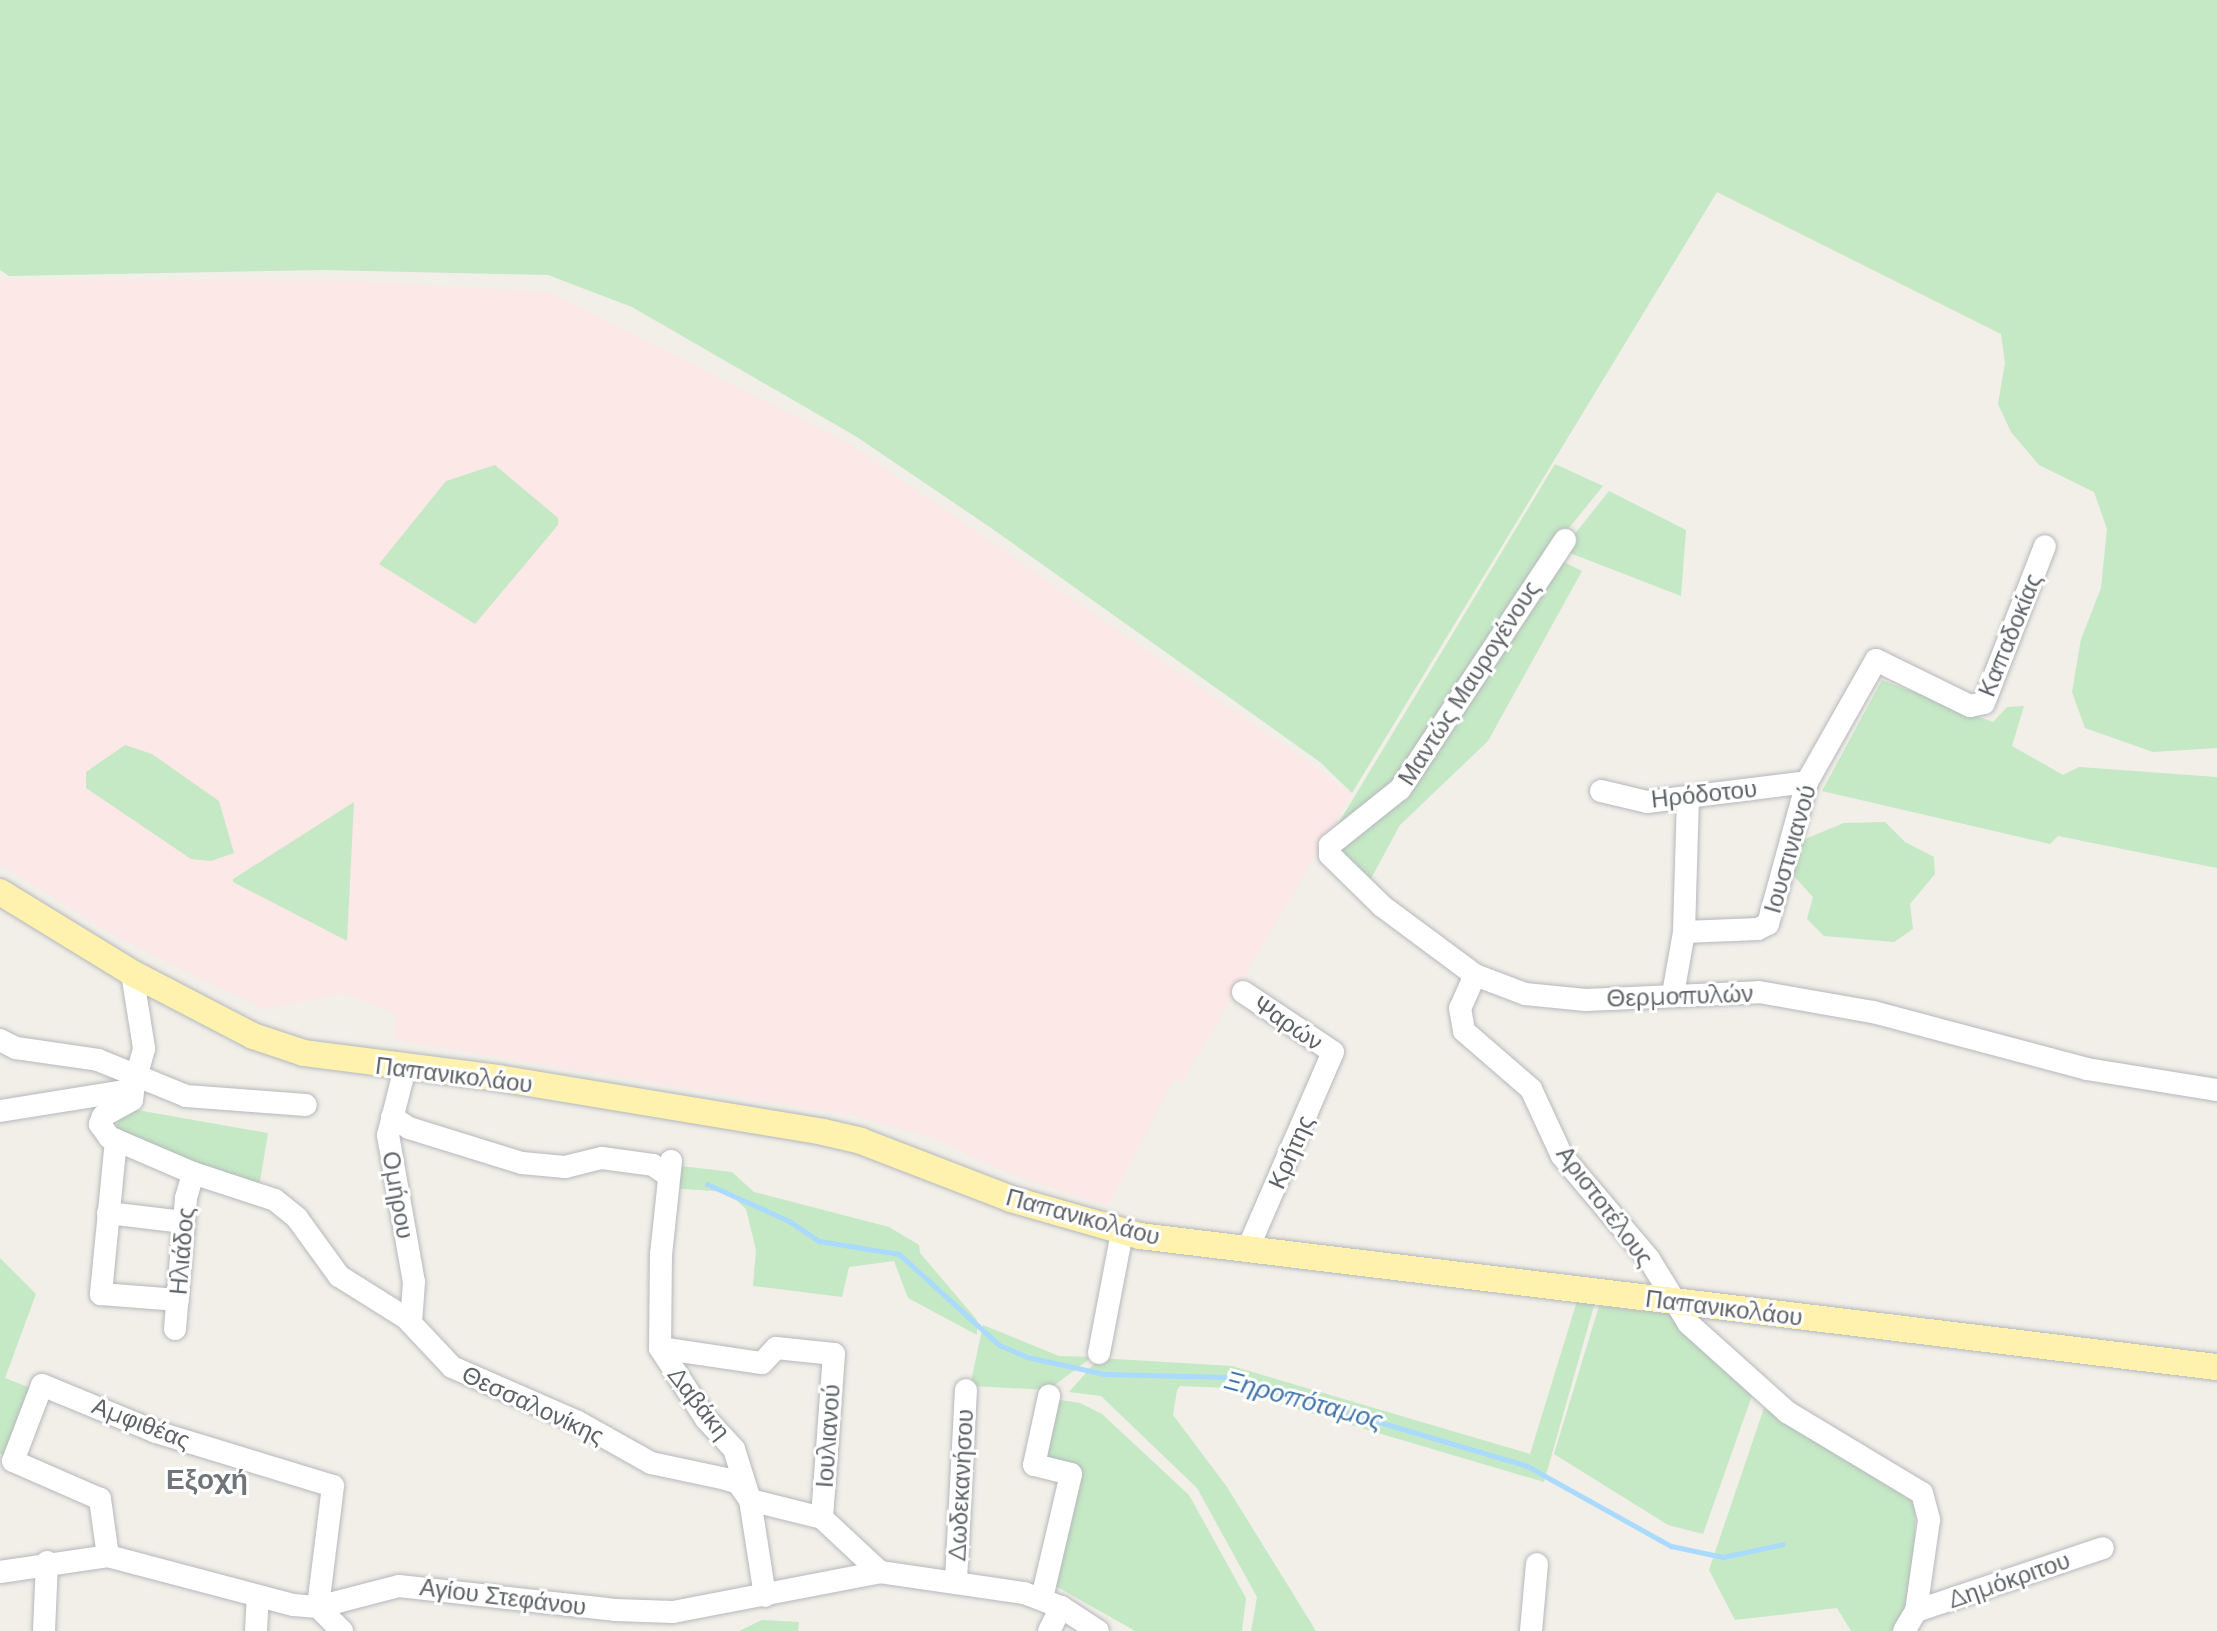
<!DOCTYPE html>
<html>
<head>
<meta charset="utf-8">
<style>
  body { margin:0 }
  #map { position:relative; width:2217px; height:1631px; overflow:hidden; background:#f1efe8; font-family:Montserrat,sans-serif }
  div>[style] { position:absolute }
  .medical>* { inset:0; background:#fce8e6 }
  .green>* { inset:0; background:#c5e8c5 }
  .stream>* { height:5px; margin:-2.5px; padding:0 2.5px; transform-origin:2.5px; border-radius:2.5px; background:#aadaff }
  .roads { filter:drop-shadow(0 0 2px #b5b8bc) drop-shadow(0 0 2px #b5b8bc) }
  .minor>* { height:22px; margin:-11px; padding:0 11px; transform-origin:11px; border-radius:11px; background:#fff }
  .major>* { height:26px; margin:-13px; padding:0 13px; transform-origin:13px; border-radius:13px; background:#fff2af }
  span { translate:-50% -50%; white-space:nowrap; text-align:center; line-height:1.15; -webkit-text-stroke:6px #fff; paint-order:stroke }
  .street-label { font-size:24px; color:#5f6368 }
  .water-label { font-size:26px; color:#4174aa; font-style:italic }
  .quarter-label { font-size:28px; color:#70757a; font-weight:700 }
</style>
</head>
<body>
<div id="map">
  <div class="medical">
    <div style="clip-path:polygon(0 280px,345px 281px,549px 292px,850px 444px,1352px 793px,1182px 1082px,1175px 1079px,1170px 1086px,1108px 1206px,1016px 1176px,931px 1137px,856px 1116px,395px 1040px,396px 1014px,345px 993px,265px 1009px,117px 937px,0 864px)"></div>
  </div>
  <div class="green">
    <div style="clip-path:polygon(0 0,2217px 0,2217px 748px,2153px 752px,2085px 728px,2072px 692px,2081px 639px,2101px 588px,2107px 529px,2094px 492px,2039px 465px,2011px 432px,1998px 404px,2005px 363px,2001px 334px,1717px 192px,1352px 793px,1320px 762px,994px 530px,857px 437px,632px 307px,548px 275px,323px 270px,9px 276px,0 270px)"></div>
    <div style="clip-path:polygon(1555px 464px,1603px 486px,1556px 544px,1397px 785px,1335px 829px)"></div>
    <div style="clip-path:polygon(495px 465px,558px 518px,558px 525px,475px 624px,379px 564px,446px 481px)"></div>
    <div style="clip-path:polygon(1609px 491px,1686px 530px,1681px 596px,1562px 550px)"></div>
    <div style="clip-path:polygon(1556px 558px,1582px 571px,1488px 741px,1400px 825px,1367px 886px,1334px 850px,1404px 793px)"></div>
    <div style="clip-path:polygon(1882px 680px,1993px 722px,2007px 707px,2024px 706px,2012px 746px,2063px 775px,2079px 767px,2217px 777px,2217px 868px,2058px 836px,2050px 844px,1822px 791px)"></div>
    <div style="clip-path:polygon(125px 745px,152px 754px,219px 801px,234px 853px,211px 861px,191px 859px,86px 788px,86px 772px)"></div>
    <div style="clip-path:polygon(354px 802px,347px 941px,233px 882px,233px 879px)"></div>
    <div style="clip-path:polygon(1885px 822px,1905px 842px,1934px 857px,1935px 874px,1910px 904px,1913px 929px,1894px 942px,1824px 936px,1807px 919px,1813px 897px,1791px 873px,1805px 839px,1844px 823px)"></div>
    <div style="clip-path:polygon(137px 1110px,268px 1133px,259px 1187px,116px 1133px,118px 1119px)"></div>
    <div style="clip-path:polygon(672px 1165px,732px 1172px,754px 1192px,889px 1227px,919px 1245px,920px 1253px,977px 1320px,977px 1335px,908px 1298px,894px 1261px,849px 1267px,842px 1297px,753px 1286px,756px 1250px,746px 1209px,728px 1192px,670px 1188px)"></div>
    <div style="clip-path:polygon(0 1258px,36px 1294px,5px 1378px,33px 1389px,5px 1455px,0 1454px)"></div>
    <div style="clip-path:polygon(1577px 1301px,1595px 1302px,1544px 1482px,1226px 1388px,1180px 1386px,1177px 1390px,1173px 1415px,1227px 1487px,1316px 1631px,1251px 1631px,1257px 1597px,1197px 1488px,1101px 1396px,1069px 1392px,1099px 1358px,1232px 1366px,1530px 1454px)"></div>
    <div style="clip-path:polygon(1599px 1306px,1673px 1314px,1753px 1393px,1703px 1534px,1668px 1525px,1554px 1454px)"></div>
    <div style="clip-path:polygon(983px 1325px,1059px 1356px,1092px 1357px,1048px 1390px,970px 1386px)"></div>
    <div style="clip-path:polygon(1054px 1399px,1080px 1403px,1102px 1414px,1189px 1495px,1246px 1598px,1242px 1631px,1135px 1631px,1052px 1584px,1082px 1469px,1047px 1458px)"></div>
    <div style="clip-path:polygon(1764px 1408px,1915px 1503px,1915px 1570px,1904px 1611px,1891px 1631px,1851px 1631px,1837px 1608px,1735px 1620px,1709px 1570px)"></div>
    <div style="clip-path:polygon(762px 1620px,799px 1622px,798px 1631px,739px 1631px)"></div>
  </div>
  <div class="stream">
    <div style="left:707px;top:1184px;width:90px;rotate:24.3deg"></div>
    <div style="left:789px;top:1221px;width:36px;rotate:34deg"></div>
    <div style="left:819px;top:1241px;width:81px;rotate:9.2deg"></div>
    <div style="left:899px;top:1254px;width:135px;rotate:42.3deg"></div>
    <div style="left:999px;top:1345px;width:30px;rotate:23deg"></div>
    <div style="left:1027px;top:1357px;width:79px;rotate:12.4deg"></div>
    <div style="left:1104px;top:1374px;width:123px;rotate:1.4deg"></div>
    <div style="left:1227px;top:1377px;width:313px;rotate:16.5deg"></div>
    <div style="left:1527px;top:1466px;width:165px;rotate:29.1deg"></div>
    <div style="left:1671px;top:1546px;width:53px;rotate:11.9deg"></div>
    <div style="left:1723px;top:1557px;width:61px;rotate:-12.2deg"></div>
  </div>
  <div class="roads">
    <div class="minor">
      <div style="left:1565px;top:540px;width:299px;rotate:123.5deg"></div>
      <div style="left:1400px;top:789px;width:90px;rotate:141.3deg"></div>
      <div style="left:1330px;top:845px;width:10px;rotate:90deg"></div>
      <div style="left:1330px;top:855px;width:73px;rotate:44.4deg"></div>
      <div style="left:1382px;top:906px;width:116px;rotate:36.6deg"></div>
      <div style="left:1475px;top:975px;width:53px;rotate:20.8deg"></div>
      <div style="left:1525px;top:994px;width:61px;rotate:5.6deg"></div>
      <div style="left:1586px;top:1000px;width:173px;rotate:-2.6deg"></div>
      <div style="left:1759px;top:992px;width:116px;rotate:10deg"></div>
      <div style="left:1873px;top:1012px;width:221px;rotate:14.9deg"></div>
      <div style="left:2087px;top:1069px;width:132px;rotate:9.2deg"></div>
      <div style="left:1601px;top:791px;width:47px;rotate:13.4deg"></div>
      <div style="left:1647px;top:802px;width:161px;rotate:-7.1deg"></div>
      <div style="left:1684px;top:932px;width:74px;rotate:-2.3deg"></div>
      <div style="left:1758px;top:929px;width:11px;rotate:-27deg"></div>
      <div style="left:1768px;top:924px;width:147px;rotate:-74.6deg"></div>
      <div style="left:1807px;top:782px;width:140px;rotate:-60.5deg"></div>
      <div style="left:1876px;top:660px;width:105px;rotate:26.1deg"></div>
      <div style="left:1970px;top:706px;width:14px;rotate:-12deg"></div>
      <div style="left:1984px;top:703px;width:168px;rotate:-68.8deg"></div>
      <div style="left:1475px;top:975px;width:36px;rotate:114deg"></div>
      <div style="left:1460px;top:1008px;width:23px;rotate:80deg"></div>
      <div style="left:1464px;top:1031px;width:89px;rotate:40.9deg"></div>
      <div style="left:1531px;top:1089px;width:74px;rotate:65.2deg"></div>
      <div style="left:1562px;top:1156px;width:135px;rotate:49.8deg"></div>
      <div style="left:1649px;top:1259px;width:76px;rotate:58.4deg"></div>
      <div style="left:1689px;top:1324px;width:132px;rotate:41.9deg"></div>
      <div style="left:1787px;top:1412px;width:157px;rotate:31deg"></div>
      <div style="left:1922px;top:1493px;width:28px;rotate:75deg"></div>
      <div style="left:1929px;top:1520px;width:92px;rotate:98.1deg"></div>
      <div style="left:1916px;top:1611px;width:23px;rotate:121deg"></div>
      <div style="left:1243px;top:992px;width:108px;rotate:33.7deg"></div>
      <div style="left:1333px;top:1052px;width:217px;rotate:113.4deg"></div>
      <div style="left:1673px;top:994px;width:63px;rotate:-79.9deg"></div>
      <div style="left:1684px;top:932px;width:133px;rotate:-88.3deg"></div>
      <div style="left:0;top:1040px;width:18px;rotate:27deg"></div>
      <div style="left:16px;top:1048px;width:83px;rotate:8.3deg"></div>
      <div style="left:98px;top:1060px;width:95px;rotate:22.2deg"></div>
      <div style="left:186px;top:1096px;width:120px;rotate:4.3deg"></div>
      <div style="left:405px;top:1068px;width:69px;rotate:104.2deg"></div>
      <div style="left:388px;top:1135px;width:149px;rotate:80deg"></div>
      <div style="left:414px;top:1282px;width:41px;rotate:94.2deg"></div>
      <div style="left:134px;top:1084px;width:16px;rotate:97deg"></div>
      <div style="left:132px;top:1100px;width:33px;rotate:151deg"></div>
      <div style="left:103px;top:1116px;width:9px;rotate:111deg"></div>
      <div style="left:100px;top:1124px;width:16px;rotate:55deg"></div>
      <div style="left:109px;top:1137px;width:91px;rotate:23.2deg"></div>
      <div style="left:193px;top:1173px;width:86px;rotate:18.2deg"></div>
      <div style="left:275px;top:1200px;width:28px;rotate:39deg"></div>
      <div style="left:297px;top:1218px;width:72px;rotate:54.1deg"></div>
      <div style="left:339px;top:1276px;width:79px;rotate:32.1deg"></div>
      <div style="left:406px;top:1318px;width:67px;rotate:46.8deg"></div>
      <div style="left:452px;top:1367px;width:137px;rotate:23.6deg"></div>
      <div style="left:578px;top:1422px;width:84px;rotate:29.3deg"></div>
      <div style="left:651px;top:1463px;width:77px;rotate:12deg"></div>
      <div style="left:726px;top:1479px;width:13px;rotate:18deg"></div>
      <div style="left:738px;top:1483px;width:21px;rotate:55deg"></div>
      <div style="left:750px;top:1500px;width:74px;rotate:14deg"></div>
      <div style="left:822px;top:1518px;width:79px;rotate:43deg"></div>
      <div style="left:0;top:1111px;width:127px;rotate:-9.1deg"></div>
      <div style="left:125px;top:1091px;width:11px;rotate:-38deg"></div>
      <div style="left:134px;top:1084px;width:37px;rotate:-74deg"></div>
      <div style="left:144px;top:1048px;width:76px;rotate:-99.1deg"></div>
      <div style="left:392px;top:1117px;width:20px;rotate:33deg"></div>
      <div style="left:409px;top:1128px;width:118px;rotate:17.2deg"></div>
      <div style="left:522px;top:1163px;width:43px;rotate:5.3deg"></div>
      <div style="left:565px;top:1167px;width:38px;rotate:-14deg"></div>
      <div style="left:602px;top:1158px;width:51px;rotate:7.8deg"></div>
      <div style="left:653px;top:1165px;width:19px;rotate:35deg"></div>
      <div style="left:116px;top:1140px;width:155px;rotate:95.6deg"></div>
      <div style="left:101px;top:1294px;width:77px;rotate:4.5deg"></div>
      <div style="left:671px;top:1161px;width:94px;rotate:96.1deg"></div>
      <div style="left:661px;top:1254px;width:94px;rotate:90.6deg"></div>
      <div style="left:660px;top:1348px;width:85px;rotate:57.1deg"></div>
      <div style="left:706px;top:1419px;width:41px;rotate:47deg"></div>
      <div style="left:734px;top:1449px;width:53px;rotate:72.6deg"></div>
      <div style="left:750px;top:1500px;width:97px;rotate:81.1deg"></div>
      <div style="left:108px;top:1213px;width:76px;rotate:6.8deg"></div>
      <div style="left:175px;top:1329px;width:131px;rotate:-85.2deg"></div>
      <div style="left:186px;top:1198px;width:26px;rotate:-74deg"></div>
      <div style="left:660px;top:1348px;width:103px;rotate:8.4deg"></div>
      <div style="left:762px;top:1363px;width:21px;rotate:-47deg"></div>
      <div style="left:776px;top:1348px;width:58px;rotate:5.9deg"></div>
      <div style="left:834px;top:1354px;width:164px;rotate:94.2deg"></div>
      <div style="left:1099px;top:1353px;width:123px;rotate:-79.2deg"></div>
      <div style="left:108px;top:1556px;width:58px;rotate:-98deg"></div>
      <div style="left:100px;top:1499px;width:95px;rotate:-156.4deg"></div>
      <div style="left:13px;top:1461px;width:81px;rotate:-69.1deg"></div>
      <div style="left:42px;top:1385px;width:123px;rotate:22.4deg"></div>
      <div style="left:156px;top:1432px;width:185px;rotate:17deg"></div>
      <div style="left:333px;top:1486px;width:122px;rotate:97.1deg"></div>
      <div style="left:0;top:1572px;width:109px;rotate:-8.4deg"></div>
      <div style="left:108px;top:1556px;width:192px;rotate:14.8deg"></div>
      <div style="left:294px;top:1605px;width:24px;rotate:5deg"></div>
      <div style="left:318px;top:1607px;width:84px;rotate:-14.5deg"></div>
      <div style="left:399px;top:1586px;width:217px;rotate:6.3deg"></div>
      <div style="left:615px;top:1610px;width:58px;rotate:2deg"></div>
      <div style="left:673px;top:1612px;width:211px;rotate:-10.9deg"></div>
      <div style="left:880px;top:1572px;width:146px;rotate:8.3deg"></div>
      <div style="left:1024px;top:1593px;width:40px;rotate:21deg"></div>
      <div style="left:1061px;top:1607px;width:44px;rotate:33deg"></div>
      <div style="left:956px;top:1580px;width:190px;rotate:-87deg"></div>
      <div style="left:1042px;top:1598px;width:127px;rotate:-76.8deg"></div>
      <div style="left:1071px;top:1474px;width:38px;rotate:-166deg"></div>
      <div style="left:1034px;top:1465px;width:71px;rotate:-77.7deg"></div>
      <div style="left:318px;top:1607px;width:34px;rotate:45deg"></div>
      <div style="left:1916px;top:1611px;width:197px;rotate:-18.6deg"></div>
      <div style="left:44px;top:1631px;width:69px;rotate:-87.5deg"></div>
      <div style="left:256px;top:1631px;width:34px;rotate:-87deg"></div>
      <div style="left:1049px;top:1631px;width:27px;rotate:-63deg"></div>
      <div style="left:1531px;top:1631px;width:67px;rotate:-84.9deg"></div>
    </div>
    <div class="major">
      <div style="left:0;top:892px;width:155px;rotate:31.5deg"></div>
      <div style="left:132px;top:973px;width:136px;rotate:27.5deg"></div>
      <div style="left:253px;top:1036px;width:54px;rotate:18.4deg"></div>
      <div style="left:304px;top:1053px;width:196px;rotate:7.3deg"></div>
      <div style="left:498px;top:1078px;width:329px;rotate:9.4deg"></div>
      <div style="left:823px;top:1132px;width:39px;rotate:13deg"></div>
      <div style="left:861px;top:1141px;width:161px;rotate:21.1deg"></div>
      <div style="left:1011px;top:1199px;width:134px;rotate:16deg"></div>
      <div style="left:1140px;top:1236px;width:1085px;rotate:6.94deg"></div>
    </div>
  </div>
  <div class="street-label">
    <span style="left:2010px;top:635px;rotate:-68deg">Καπαδοκίας</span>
    <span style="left:1469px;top:683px;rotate:-57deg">Μαντώς Μαυρογένους</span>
    <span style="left:1704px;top:794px;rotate:-6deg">Ηρόδοτου</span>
    <span style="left:1790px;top:849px;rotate:-74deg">Ιουστινιανού</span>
    <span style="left:1680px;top:996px;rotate:-2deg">Θερμοπυλών</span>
    <span style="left:1288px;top:1023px;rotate:34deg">Ψαρών</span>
    <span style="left:454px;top:1075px;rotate:7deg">Παπανικολάου</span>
    <span style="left:1291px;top:1152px;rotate:-66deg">Κρήτης</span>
    <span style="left:398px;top:1195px;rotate:80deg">Ομήρου</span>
    <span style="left:1605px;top:1206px;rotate:53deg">Αριστοτέλους</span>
    <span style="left:1083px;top:1217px;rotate:15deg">Παπανικολάου</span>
    <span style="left:182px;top:1251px;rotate:-85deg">Ηλιάδος</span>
    <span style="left:1724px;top:1308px;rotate:7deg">Παπανικολάου</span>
    <span style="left:699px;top:1403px;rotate:52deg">Δαβάκη</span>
    <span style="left:533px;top:1405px;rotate:25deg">Θεσσαλονίκης</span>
    <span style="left:141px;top:1423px;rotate:21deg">Αμφιθέας</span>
    <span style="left:828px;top:1436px;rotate:-86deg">Ιουλιανού</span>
    <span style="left:961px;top:1485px;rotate:-87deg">Δωδεκανήσου</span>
    <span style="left:2009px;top:1580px;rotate:-19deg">Δημόκριτου</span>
    <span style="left:503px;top:1597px;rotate:7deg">Αγίου Στεφάνου</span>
  </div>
  <div class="water-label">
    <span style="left:1304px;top:1401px;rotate:15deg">Ξηροπόταμος</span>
  </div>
  <div class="quarter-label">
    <span style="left:207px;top:1479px">Εξοχή</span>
  </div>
</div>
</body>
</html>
